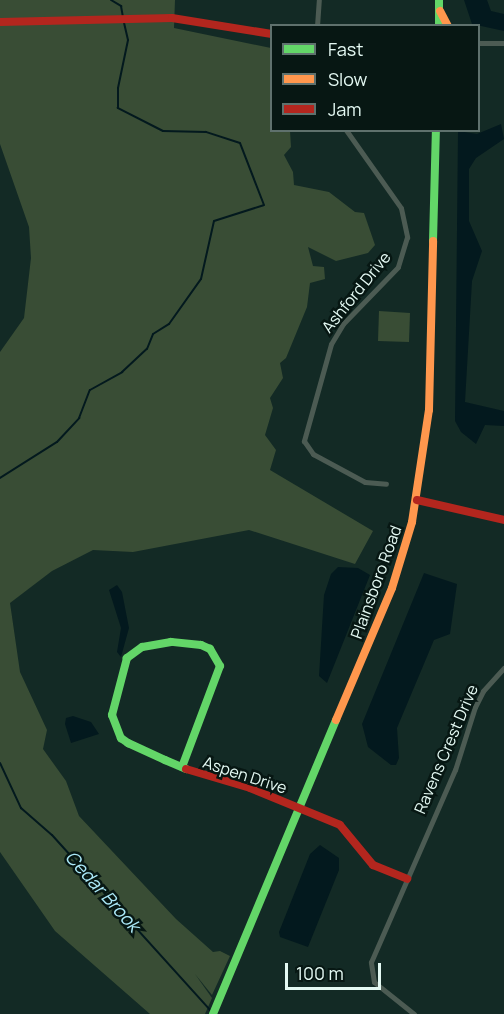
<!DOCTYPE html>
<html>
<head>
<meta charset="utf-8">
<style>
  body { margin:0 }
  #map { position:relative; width:504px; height:1014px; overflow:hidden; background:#132a25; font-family:Manrope,sans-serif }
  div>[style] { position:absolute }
  .green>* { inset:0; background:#394d35 }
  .water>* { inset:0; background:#03191e }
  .stream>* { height:2px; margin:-1px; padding:0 1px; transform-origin:1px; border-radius:1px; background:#03191e }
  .street>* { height:5px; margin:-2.5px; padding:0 2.5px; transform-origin:2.5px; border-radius:2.5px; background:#4c5b53 }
  .fast>* { height:8px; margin:-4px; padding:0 4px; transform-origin:4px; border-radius:4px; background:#63d668 }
  .slow>* { height:8px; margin:-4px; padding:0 4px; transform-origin:4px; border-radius:4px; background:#ff974d }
  .jam>* { height:8px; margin:-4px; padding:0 4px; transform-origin:4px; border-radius:4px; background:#b3261e }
  span { translate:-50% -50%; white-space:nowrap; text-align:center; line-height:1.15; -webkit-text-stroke:5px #071713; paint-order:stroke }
  .street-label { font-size:16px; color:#e4f9f3 }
  .water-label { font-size:18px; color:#aceaf9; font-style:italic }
  .legend { position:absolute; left:270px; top:24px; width:210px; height:108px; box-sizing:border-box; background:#071713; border:2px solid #5f716d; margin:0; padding:8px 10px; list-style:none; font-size:18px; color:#e4f9f3 }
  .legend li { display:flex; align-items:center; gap:12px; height:30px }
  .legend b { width:30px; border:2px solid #5f716d }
  .scale { position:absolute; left:285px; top:963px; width:96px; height:27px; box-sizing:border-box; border:3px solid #e4f9f3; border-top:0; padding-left:8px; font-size:18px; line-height:21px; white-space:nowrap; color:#e4f9f3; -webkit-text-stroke:4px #071713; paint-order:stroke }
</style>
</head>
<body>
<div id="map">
  <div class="green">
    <div style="clip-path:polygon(0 0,175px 0,174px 28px,271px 48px,272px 130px,290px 131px,291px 147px,284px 155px,293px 172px,294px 185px,329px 192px,355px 212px,364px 213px,375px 245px,368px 253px,336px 261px,308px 247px,313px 266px,324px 267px,325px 279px,310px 283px,307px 307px,286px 358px,280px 363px,283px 378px,270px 398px,273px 408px,265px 435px,276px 450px,270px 470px,373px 531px,355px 564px,249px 530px,133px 552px,93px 550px,52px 571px,10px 603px,20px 672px,47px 730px,43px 749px,66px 781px,79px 816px,176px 919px,213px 952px,220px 951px,230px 956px,212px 995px,195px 974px,212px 998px,205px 1014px,150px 1014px,55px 931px,0 852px,0 352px,24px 318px,31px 258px,29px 227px,0 144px)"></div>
    <div style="clip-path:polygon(379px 311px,410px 313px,409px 342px,378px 341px)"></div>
  </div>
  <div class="water">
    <div style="clip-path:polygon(464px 0,487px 0,491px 11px,504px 14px,504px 31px,472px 24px)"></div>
    <div style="clip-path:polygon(501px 124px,504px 139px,476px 158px,469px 169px,469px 221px,482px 251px,472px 281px,465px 402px,504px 411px,504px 426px,485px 425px,476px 444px,461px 432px,455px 421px,458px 131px,477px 134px)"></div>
    <div style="clip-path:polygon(338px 567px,358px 568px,370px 575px,327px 683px,319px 676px,324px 595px,331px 574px)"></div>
    <div style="clip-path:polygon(424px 573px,457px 584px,450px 634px,434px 640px,397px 728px,399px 758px,396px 765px,391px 765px,368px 747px,362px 724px)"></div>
    <div style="clip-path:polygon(117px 585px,122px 592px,129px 628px,121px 657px,117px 652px,121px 628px,109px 590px)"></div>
    <div style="clip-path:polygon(73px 716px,91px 722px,99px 734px,71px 743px,65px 724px,66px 718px)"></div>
    <div style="clip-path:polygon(320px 845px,339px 858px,339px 870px,308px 947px,280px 937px,279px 932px,310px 854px)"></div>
  </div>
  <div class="stream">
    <div style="left:111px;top:0;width:12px;rotate:31deg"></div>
    <div style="left:121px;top:6px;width:11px;rotate:80deg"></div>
    <div style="left:0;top:478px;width:67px;rotate:-32.3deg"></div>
    <div style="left:57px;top:442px;width:33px;rotate:-47deg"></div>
    <div style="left:79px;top:418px;width:30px;rotate:-69deg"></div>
    <div style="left:90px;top:390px;width:37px;rotate:-29deg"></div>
    <div style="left:122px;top:372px;width:34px;rotate:-43deg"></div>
    <div style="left:147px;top:349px;width:16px;rotate:-68deg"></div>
    <div style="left:153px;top:334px;width:19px;rotate:-32deg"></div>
    <div style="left:169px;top:324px;width:55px;rotate:-54.6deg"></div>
    <div style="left:201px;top:279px;width:59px;rotate:-77.4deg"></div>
    <div style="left:214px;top:221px;width:52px;rotate:-17.7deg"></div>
    <div style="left:264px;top:205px;width:66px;rotate:-111.2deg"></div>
    <div style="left:240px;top:143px;width:36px;rotate:-162deg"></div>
    <div style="left:206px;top:132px;width:43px;rotate:-178.7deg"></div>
    <div style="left:163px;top:131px;width:51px;rotate:-152.9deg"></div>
    <div style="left:118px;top:108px;width:20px;rotate:-90deg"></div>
    <div style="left:118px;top:88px;width:49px;rotate:-78.2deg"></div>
    <div style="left:128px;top:40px;width:18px;rotate:-103deg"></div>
    <div style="left:0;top:763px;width:50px;rotate:65deg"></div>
    <div style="left:21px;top:808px;width:41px;rotate:41.1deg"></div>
    <div style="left:52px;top:835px;width:239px;rotate:47.9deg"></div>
  </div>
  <div class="street">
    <div style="left:317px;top:26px;width:26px;rotate:-86deg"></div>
    <div style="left:478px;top:43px;width:26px"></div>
    <div style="left:346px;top:130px;width:95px;rotate:54.8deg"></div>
    <div style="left:401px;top:208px;width:30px;rotate:78deg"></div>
    <div style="left:407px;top:237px;width:31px;rotate:107deg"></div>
    <div style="left:398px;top:267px;width:79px;rotate:134deg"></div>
    <div style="left:343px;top:324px;width:23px;rotate:121deg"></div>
    <div style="left:331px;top:344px;width:101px;rotate:105.6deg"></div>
    <div style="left:304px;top:441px;width:16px;rotate:55deg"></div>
    <div style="left:313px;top:454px;width:59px;rotate:28.3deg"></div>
    <div style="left:365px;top:482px;width:21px;rotate:5deg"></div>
    <div style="left:414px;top:1014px;width:51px;rotate:-141.3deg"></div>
    <div style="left:374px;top:982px;width:20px;rotate:-99deg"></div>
    <div style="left:371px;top:962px;width:210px;rotate:-66.4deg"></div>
    <div style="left:455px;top:770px;width:66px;rotate:-72.4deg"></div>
    <div style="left:475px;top:707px;width:18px;rotate:-63deg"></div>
    <div style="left:483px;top:691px;width:31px;rotate:-48deg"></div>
  </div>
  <div class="fast">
    <div style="left:439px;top:0;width:26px;rotate:90deg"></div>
    <div style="left:433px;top:241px;width:111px;rotate:-88.5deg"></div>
    <div style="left:182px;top:767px;width:108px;rotate:-69.4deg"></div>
    <div style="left:220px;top:666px;width:20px;rotate:-120deg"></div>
    <div style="left:210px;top:649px;width:10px;rotate:-156deg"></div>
    <div style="left:201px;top:645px;width:30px;rotate:-174deg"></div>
    <div style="left:171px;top:642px;width:29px;rotate:170deg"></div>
    <div style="left:142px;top:647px;width:19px;rotate:144deg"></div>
    <div style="left:127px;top:658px;width:59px;rotate:104.7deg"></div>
    <div style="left:112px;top:715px;width:25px;rotate:69deg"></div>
    <div style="left:121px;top:738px;width:9px;rotate:36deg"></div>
    <div style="left:128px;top:743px;width:41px;rotate:24.7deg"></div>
    <div style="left:165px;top:760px;width:23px;rotate:23deg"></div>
    <div style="left:213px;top:1014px;width:319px;rotate:-67.3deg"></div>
  </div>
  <div class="slow">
    <div style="left:440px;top:11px;width:17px;rotate:62deg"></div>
    <div style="left:336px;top:720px;width:143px;rotate:-67deg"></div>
    <div style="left:392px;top:588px;width:69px;rotate:-73.1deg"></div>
    <div style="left:412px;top:522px;width:113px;rotate:-81.4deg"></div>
    <div style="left:429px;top:410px;width:169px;rotate:-88.6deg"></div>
  </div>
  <div class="jam">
    <div style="left:0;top:22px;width:172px;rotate:-1.3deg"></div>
    <div style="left:172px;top:18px;width:101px;rotate:9.1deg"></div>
    <div style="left:417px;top:500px;width:89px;rotate:12.9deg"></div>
    <div style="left:186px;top:769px;width:67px;rotate:16.5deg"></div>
    <div style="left:250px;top:788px;width:97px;rotate:22.3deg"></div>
    <div style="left:340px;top:825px;width:52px;rotate:50.5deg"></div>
    <div style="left:373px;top:865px;width:37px;rotate:22deg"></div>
  </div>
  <div class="street-label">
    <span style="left:356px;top:292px;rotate:-51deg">Ashford Drive</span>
    <span style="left:376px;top:582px;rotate:-70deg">Plainsboro Road</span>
    <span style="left:446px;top:749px;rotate:-67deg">Ravens Crest Drive</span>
    <span style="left:245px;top:775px;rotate:18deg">Aspen Drive</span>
  </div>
  <div class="water-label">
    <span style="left:103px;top:891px;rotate:48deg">Cedar Brook</span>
  </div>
  <ul class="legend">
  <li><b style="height:8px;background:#63d668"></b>Fast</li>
  <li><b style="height:8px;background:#ff974d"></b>Slow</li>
  <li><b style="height:8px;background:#b3261e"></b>Jam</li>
  </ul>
  <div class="scale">100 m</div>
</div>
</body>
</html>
